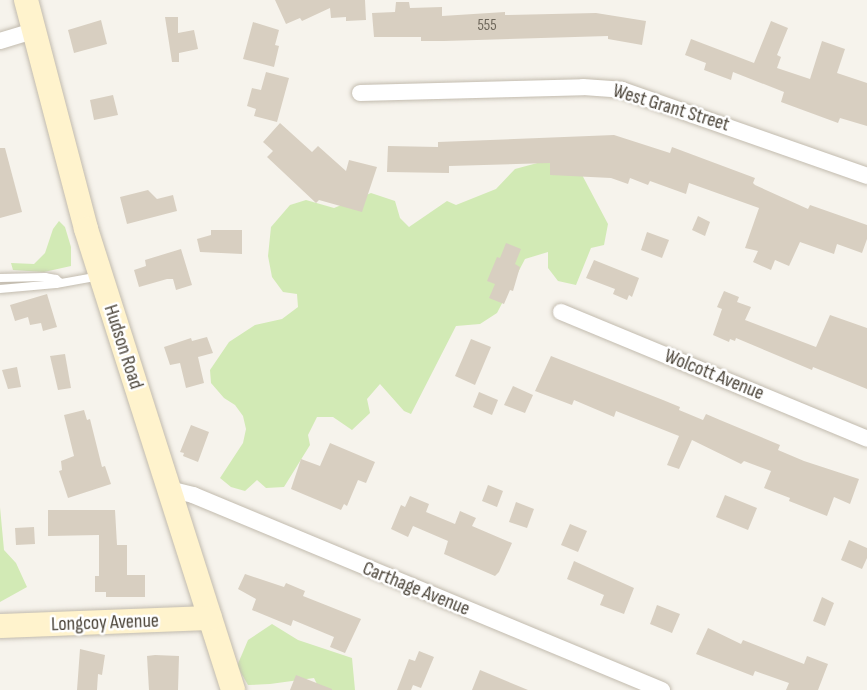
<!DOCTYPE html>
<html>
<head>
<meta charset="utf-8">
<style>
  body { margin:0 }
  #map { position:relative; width:867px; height:690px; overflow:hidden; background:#f6f3ec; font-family:"Sofia Sans Condensed",sans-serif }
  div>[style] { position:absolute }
  .green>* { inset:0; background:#d2eab5 }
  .building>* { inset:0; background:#d8cfc1 }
  .roads { filter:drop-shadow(0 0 2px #c2bbae) drop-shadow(0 0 2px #c2bbae) }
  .lane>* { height:8px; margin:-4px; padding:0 4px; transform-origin:4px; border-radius:4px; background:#fff }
  .street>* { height:16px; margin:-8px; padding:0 8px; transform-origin:8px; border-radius:8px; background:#fff }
  .secondary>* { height:24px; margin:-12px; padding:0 12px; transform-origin:12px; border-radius:12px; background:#fff3cd }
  span { translate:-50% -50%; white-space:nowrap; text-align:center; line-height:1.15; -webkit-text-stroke:5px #fff; paint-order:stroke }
  .number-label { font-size:16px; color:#6e675b }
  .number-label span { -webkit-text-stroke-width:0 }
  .street-label { font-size:20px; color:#4b4439 }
</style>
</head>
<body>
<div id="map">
  <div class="green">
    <div style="clip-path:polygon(571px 154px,608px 224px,604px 245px,591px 248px,576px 285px,558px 281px,548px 268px,548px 252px,525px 259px,497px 313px,480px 324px,456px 326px,411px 414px,404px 411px,380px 384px,367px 399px,370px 413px,352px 430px,333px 417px,317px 417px,308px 435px,310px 445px,284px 487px,266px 488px,257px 480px,245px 491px,231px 487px,220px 478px,243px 443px,246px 429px,243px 416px,235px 405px,224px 398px,211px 383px,210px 370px,229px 342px,255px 325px,282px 319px,298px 307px,297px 294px,283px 292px,272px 277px,268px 256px,271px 227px,290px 205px,306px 200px,334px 208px,371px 193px,395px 201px,400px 218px,409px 227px,447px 201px,456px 205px,496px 189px,515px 169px)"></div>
    <div style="clip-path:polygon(59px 221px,65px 227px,71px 247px,71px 266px,44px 272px,13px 270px,11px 263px,34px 264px,45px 253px,53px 229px)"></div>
    <div style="clip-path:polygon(0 507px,4px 550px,16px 563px,27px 587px,0 602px)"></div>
    <div style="clip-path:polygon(272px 624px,298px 640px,352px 658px,355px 690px,320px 690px,314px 678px,270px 684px,248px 685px,237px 666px,248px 640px)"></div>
  </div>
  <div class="building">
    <div style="clip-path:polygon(275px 0,365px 0,366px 20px,346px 21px,346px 17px,331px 18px,330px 8px,302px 21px,300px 18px,286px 24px)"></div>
    <div style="clip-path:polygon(396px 2px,409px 2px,410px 8px,442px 7px,442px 16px,505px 12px,505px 15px,596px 13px,646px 21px,642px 45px,608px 39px,608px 36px,444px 41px,421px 41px,421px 37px,374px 37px,372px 13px,395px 12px)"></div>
    <div style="clip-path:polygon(165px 17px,178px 17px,178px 33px,194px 30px,198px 49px,179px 53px,179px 62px,172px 62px)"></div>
    <div style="clip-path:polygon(101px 20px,107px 44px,74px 53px,68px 30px)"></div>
    <div style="clip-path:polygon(771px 21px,788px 28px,777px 55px,781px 57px,777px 68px,810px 79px,822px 41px,845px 49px,837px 73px,867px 83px,867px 126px,840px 118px,838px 123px,781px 102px,784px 92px,733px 72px,731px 80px,704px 70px,706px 63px,685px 55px,691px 39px,754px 63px)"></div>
    <div style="clip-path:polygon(253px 22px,279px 30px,275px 45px,279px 46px,274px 67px,243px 59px)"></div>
    <div style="clip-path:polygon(266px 72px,289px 78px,277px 122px,254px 116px,256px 109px,247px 106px,252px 88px,261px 90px)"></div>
    <div style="clip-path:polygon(113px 95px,118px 115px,94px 120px,90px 100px)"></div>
    <div style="clip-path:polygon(280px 123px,312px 152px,318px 146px,346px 171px,349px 160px,377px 167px,362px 212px,319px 200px,316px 203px,267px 157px,273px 151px,263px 142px)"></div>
    <div style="clip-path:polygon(614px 135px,670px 153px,672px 147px,755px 178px,753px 183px,755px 185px,808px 209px,810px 205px,867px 225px,867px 239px,862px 253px,837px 244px,834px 254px,800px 242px,789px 266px,775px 260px,771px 270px,753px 262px,758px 251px,745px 248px,759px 208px,689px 183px,686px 194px,650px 181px,648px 185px,630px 178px,628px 184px,611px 178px,550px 175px,550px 163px,449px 166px,449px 173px,387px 172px,388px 146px,438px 147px,438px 142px)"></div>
    <div style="clip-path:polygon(0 148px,5px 148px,22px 212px,0 218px)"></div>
    <div style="clip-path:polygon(148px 190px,157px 199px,173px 195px,177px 211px,127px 224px,120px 197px)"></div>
    <div style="clip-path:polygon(698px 216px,710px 222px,705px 236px,692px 230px)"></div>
    <div style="clip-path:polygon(211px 230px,242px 230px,242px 254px,200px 252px,197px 239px,211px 235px)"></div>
    <div style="clip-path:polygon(647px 232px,669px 240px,662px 258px,641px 250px)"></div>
    <div style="clip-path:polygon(506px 243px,521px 249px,515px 264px,520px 267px,513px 291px,510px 290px,504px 304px,489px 298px,495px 284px,487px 281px,497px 257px,500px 258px)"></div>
    <div style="clip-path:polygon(181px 249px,192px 285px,176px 290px,173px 279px,167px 279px,139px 287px,134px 270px,146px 266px,145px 260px)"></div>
    <div style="clip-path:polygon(594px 260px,639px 278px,632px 297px,629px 295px,627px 300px,613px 294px,615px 289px,586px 278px)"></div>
    <div style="clip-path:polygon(724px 291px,739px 297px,737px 302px,751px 307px,745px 320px,816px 347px,830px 315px,867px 328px,867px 389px,813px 367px,812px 370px,736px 338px,735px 341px,730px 339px,729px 342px,713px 335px,722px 309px,717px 307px)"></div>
    <div style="clip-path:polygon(47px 294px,57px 327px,43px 331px,41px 323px,30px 325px,28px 317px,15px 321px,10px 305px)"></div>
    <div style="clip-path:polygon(207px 337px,213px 353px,198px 357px,204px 383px,186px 388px,180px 363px,170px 365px,164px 347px,191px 338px,192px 341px)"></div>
    <div style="clip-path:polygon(471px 339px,491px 347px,475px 385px,455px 376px)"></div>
    <div style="clip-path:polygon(65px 354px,71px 388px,58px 390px,50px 356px)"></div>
    <div style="clip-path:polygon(551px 356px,663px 400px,680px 407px,679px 410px,703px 420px,706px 414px,720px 420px,780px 445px,778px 450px,804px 461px,859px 479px,850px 504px,834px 497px,827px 516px,789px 501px,790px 498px,764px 488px,771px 471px,744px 461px,741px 464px,692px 440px,679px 469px,667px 465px,679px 436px,616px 411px,614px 417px,574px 400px,572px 405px,535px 391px)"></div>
    <div style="clip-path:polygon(17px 367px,21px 387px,8px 389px,2px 370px)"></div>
    <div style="clip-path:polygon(513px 386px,533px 395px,525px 413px,504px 405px)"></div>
    <div style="clip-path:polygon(479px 392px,498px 400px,492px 415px,473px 407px)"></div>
    <div style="clip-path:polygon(84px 410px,87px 420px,90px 419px,102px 467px,105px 466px,111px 484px,68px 498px,59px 471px,62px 470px,61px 461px,74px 456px,64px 415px)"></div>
    <div style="clip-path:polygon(191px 425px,209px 432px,198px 462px,183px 456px,184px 453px,180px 452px)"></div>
    <div style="clip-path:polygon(330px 443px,375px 462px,366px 483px,358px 480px,347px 506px,344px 504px,341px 510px,291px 489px,301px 459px,320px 466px)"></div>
    <div style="clip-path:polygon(488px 485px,503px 491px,497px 507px,482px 501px)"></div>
    <div style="clip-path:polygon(725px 495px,757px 508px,748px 530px,716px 517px)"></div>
    <div style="clip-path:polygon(410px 496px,429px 504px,426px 512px,455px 524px,460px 511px,476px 518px,472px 526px,512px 543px,499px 572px,495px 576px,444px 554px,448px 541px,413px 526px,408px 537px,391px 529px,401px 505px,405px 507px)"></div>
    <div style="clip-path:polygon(516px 502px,534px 509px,527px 528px,509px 522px)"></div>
    <div style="clip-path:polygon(48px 510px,115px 510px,117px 545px,127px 545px,127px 575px,145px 575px,145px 597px,106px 597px,106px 592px,95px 592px,95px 576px,99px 576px,99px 535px,48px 536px)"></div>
    <div style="clip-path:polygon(570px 524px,587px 531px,578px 552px,561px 545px)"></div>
    <div style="clip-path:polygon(34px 527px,35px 544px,16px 545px,15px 528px)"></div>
    <div style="clip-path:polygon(849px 540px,867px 548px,867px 558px,862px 569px,841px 560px)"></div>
    <div style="clip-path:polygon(574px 561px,634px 588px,624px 614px,600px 605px,604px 595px,567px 579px)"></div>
    <div style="clip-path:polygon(245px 574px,284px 587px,286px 583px,305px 591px,303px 596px,361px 619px,345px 653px,330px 647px,334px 637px,293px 620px,291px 626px,252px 610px,256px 599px,238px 589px)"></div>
    <div style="clip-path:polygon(822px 597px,834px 603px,825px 626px,813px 621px)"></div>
    <div style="clip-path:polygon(657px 605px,680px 614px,672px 633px,650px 624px)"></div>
    <div style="clip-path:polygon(708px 628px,741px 644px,743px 640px,804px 664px,807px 656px,828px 664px,818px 690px,786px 690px,789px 683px,755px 671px,753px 676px,696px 654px)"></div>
    <div style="clip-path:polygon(80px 649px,105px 655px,102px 675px,98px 674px,97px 690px,77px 690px)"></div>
    <div style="clip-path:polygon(419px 651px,434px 657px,421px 688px,413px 685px,411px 690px,397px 690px,409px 659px,415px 661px)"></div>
    <div style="clip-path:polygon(155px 655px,179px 656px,178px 690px,149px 690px,147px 656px)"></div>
    <div style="clip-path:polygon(480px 670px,528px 690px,472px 690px)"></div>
    <div style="clip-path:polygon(296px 675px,332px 689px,332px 690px,290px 690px)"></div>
  </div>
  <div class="roads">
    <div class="lane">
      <div style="left:0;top:278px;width:45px;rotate:-1.3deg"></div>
      <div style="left:45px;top:277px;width:11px;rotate:10deg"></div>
      <div style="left:56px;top:279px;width:6px;rotate:39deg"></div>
      <div style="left:0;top:289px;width:56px;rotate:-5.1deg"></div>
      <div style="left:56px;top:284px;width:45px;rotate:-10.3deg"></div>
    </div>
    <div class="street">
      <div style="left:0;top:41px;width:34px;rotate:-17deg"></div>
      <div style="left:360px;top:93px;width:223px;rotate:-1.5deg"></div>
      <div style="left:583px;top:87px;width:39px;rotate:4deg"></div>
      <div style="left:622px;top:90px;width:260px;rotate:19.3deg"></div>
      <div style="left:561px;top:312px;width:331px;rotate:22.5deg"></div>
      <div style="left:169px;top:489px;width:25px;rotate:14deg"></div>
      <div style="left:193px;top:495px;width:508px;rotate:22.58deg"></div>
    </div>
    <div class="secondary">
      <div style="left:26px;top:0;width:237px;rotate:75.3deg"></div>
      <div style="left:86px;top:229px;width:484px;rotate:72.3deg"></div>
      <div style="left:0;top:626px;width:210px;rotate:-2.2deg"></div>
    </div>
  </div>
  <div class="number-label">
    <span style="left:487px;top:26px">555</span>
  </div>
  <div class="street-label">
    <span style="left:671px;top:108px;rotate:17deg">West Grant Street</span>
    <span style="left:123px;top:347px;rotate:72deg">Hudson Road</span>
    <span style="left:714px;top:375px;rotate:22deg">Wolcott Avenue</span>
    <span style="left:416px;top:589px;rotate:22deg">Carthage Avenue</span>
    <span style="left:105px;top:623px;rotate:-2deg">Longcoy Avenue</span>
  </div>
</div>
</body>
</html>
